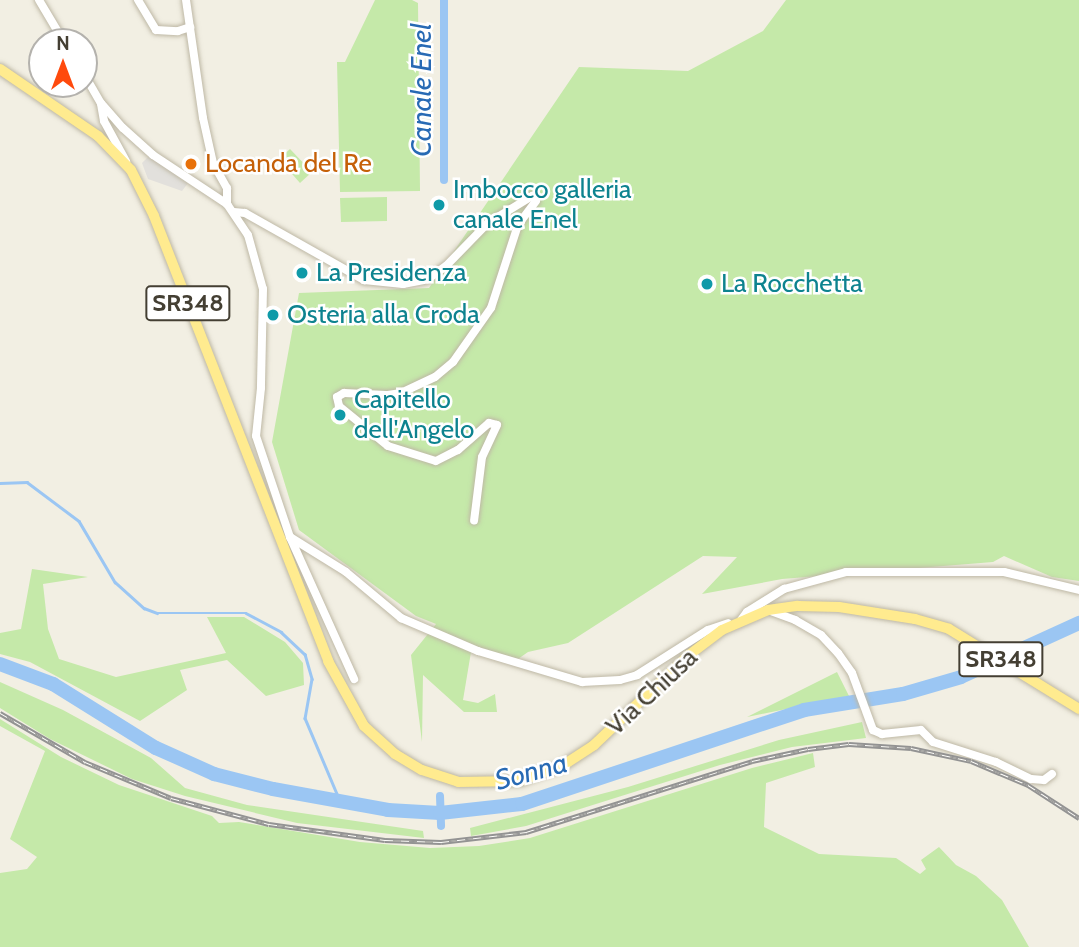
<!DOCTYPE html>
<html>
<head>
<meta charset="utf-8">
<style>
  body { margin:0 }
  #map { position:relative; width:1079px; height:947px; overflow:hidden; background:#f2efe3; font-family:Cabin,sans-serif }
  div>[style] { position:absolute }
  .green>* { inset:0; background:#c5e9a9 }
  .parking>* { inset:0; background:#e2e0dc }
  .stream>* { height:2.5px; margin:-1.25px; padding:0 1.25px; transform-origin:1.25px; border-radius:1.25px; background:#9bc6f3 }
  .canal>* { height:8px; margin:-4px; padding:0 4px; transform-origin:4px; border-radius:4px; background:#9bc6f3 }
  .river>* { height:14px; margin:-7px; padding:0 7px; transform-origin:7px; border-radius:7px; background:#9bc6f3 }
  .roads { filter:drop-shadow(0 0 2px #beb8a5) drop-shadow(0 0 2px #beb8a5) }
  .minor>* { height:8px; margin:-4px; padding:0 4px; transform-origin:4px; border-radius:4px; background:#fff }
  .major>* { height:10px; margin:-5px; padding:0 5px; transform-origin:5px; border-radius:5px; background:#ffeb8f }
  .rail>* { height:5px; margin-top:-2.5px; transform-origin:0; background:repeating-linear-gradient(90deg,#fff 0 8px,#939393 0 16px); box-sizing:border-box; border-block:2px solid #939393 }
  .dots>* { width:19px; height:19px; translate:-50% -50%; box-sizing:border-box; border:4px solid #fff; border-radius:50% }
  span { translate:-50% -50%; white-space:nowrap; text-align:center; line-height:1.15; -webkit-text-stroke:5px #fff; paint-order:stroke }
  .shield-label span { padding:2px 5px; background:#fff; border:2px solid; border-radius:5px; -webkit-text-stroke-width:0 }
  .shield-label { font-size:24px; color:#443f33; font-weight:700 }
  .food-label { font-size:26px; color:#c56008 }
  .left { translate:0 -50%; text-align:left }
  .culture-label { font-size:26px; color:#0d838f }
  .street-label { font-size:26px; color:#443f33 }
  .water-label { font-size:28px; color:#286ab4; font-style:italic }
  .north { position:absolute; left:28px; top:28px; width:70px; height:70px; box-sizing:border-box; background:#fff; border:2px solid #b4b2ad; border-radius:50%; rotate:0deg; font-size:19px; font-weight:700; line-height:28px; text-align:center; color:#443f33 }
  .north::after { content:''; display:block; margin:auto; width:24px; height:32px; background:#ff4a0d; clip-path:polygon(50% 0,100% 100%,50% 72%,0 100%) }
</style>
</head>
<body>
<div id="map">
  <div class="green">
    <div style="clip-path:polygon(375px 0,412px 0,418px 3px,420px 191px,340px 192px,337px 62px,345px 62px)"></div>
    <div style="clip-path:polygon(786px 0,1079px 0,1079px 581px,1052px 577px,1004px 556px,993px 562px,782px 579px,702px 594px,737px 557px,703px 556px,568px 643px,528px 652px,518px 659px,471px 652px,463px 700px,478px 703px,495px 694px,497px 712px,464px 712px,423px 675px,422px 742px,411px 655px,436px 624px,416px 616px,299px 530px,272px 442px,299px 293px,429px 288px,579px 67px,688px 71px,763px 31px)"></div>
    <div style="clip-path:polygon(290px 149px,312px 172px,300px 183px,279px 159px)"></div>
    <div style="clip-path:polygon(387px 197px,387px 221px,341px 222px,340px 198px)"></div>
    <div style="clip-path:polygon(32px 569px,88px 577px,43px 584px,48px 629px,59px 659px,116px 677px,226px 653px,207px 617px,244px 617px,285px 642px,303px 663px,304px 685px,266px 696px,227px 660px,180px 670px,187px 690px,140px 721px,30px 662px,0 654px,0 633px,21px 629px)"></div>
    <div style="clip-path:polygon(837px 672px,849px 696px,747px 717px)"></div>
    <div style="clip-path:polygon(0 682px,63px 710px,151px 758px,185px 788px,247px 805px,423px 831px,424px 838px,297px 823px,185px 796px,132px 779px,50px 739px,0 708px)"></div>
    <div style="clip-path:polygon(0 719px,61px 757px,119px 785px,212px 816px,219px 823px,239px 822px,360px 842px,430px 848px,479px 846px,530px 838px,752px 768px,813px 753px,815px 767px,766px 783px,764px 827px,819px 854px,896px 858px,920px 874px,926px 869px,921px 860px,939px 847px,956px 865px,976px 876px,1002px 900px,1029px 947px,0 947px,0 873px,27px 869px,37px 857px,10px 839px,45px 751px,0 726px)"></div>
    <div style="clip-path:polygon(862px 722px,866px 738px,792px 747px,720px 765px,526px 826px,471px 836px,470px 828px,628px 787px,779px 740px)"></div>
  </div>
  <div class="parking">
    <div style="clip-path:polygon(149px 156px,188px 183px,182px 191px,148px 179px,142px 163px)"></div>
  </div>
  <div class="stream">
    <div style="left:0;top:483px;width:27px;rotate:-2deg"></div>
    <div style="left:27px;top:482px;width:65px;rotate:36.9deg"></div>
    <div style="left:79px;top:521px;width:71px;rotate:59.5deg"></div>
    <div style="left:115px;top:582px;width:39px;rotate:42deg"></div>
    <div style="left:144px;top:608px;width:14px;rotate:21deg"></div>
    <div style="left:157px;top:613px;width:89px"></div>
    <div style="left:246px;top:613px;width:40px;rotate:28deg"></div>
    <div style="left:281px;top:632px;width:33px;rotate:43deg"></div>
    <div style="left:305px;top:654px;width:26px;rotate:74deg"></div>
    <div style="left:312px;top:679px;width:40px;rotate:100deg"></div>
    <div style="left:305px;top:718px;width:90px;rotate:67.1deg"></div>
  </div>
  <div class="canal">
    <div style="left:444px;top:0;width:180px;rotate:90deg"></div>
    <div style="left:440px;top:796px;width:30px;rotate:88deg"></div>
  </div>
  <div class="river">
    <div style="left:0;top:664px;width:57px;rotate:20.7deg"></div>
    <div style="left:53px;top:684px;width:121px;rotate:31.9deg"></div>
    <div style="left:156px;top:748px;width:64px;rotate:24.1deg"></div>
    <div style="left:214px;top:774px;width:61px;rotate:14.3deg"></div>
    <div style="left:273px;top:789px;width:117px;rotate:10.3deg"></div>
    <div style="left:388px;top:810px;width:52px;rotate:3.3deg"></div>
    <div style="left:440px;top:813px;width:82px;rotate:-6.3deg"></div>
    <div style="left:522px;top:804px;width:297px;rotate:-18.4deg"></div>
    <div style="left:804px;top:710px;width:100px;rotate:-9.2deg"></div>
    <div style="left:903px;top:694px;width:60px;rotate:-16.3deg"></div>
    <div style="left:961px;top:677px;width:130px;rotate:-24.6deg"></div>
  </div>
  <div class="roads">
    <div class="minor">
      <div style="left:39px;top:0;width:49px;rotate:59.2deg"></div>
      <div style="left:138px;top:0;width:35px;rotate:59deg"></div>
      <div style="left:156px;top:30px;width:22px;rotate:3deg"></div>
      <div style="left:178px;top:31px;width:13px;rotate:-18deg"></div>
      <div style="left:186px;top:0;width:119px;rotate:81.8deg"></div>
      <div style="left:203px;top:118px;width:46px;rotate:77.5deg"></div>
      <div style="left:213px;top:163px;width:29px;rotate:61deg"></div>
      <div style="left:227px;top:188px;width:16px;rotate:90deg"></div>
      <div style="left:84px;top:74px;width:34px;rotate:60deg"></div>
      <div style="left:101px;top:103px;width:33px;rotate:49deg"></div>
      <div style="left:123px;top:128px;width:40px;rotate:42deg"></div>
      <div style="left:153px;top:155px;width:89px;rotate:33.5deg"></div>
      <div style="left:227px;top:204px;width:37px;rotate:56deg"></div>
      <div style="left:248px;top:235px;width:56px;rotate:74.5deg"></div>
      <div style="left:263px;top:289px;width:99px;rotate:91.2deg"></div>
      <div style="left:261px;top:388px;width:48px;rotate:95.9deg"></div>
      <div style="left:256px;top:436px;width:107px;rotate:71.4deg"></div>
      <div style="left:290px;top:537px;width:156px;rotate:65.7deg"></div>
      <div style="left:101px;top:104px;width:17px;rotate:80deg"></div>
      <div style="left:104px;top:121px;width:46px;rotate:61.2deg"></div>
      <div style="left:234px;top:212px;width:11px;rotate:5deg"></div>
      <div style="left:245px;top:213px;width:137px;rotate:29.4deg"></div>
      <div style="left:364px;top:280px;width:39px;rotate:6deg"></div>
      <div style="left:403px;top:284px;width:25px;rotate:-11deg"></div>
      <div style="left:428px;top:279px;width:22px;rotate:-36deg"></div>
      <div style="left:446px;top:266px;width:60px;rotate:-45.7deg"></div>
      <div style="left:488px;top:223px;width:52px;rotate:-31.5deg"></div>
      <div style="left:532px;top:196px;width:6px;rotate:51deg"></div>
      <div style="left:536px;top:201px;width:30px;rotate:127deg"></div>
      <div style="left:518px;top:225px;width:87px;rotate:108deg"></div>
      <div style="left:491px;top:308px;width:66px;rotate:125.1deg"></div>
      <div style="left:453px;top:362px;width:23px;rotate:140deg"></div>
      <div style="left:435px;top:377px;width:38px;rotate:155deg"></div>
      <div style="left:401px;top:393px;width:15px;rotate:172deg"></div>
      <div style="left:386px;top:395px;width:42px;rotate:-177.3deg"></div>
      <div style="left:344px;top:393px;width:8px;rotate:150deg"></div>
      <div style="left:337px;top:397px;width:9px;rotate:77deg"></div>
      <div style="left:339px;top:406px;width:63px;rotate:39.2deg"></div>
      <div style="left:388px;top:446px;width:50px;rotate:17.4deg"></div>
      <div style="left:436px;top:461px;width:25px;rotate:-27deg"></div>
      <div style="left:458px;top:450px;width:41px;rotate:-41.1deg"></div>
      <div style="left:489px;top:423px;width:8px;rotate:14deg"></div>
      <div style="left:497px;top:425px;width:35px;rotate:115deg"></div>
      <div style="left:482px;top:457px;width:64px;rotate:97.1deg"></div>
      <div style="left:290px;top:537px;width:66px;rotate:32deg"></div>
      <div style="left:346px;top:572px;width:72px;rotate:39.9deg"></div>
      <div style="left:401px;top:618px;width:84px;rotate:23.2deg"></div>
      <div style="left:478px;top:651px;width:109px;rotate:16.6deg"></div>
      <div style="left:582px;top:682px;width:38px;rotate:-3deg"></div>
      <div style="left:620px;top:680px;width:18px;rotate:-16deg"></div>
      <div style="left:637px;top:675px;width:84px;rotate:-32.4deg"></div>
      <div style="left:708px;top:630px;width:21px;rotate:-19deg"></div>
      <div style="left:768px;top:610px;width:29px;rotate:20deg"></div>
      <div style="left:795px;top:620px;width:30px;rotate:30deg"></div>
      <div style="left:821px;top:635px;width:25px;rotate:47deg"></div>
      <div style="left:838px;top:653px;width:24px;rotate:55deg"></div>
      <div style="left:852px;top:673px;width:61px;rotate:69.8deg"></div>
      <div style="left:873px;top:730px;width:10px;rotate:24deg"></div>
      <div style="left:882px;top:734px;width:39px;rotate:-6deg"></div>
      <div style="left:921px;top:730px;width:17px;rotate:45deg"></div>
      <div style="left:933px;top:742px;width:66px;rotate:17.6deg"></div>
      <div style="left:996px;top:762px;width:39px;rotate:26deg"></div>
      <div style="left:1031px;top:779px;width:13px;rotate:4deg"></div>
      <div style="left:1044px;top:780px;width:10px;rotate:-37deg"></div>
      <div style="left:741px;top:620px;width:10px;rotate:-53deg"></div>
      <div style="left:747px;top:612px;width:44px;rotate:-31.9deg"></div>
      <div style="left:784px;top:589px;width:64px;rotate:-15.3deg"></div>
      <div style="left:846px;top:572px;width:158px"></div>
      <div style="left:1004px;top:572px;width:77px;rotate:13.5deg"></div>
    </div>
    <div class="major">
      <div style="left:0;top:69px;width:119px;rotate:34.4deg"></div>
      <div style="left:98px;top:136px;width:47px;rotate:45.9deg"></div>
      <div style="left:131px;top:170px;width:51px;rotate:63.4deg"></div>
      <div style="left:154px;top:216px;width:478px;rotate:68.6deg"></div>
      <div style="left:328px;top:661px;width:74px;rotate:61deg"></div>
      <div style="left:364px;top:726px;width:42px;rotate:42.1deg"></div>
      <div style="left:395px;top:754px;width:31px;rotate:31deg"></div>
      <div style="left:422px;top:770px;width:38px;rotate:18deg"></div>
      <div style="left:458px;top:782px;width:62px;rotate:-0.9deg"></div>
      <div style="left:520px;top:781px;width:23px;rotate:-20deg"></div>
      <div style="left:542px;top:773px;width:21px;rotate:-19deg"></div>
      <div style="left:562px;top:766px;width:38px;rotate:-33deg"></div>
      <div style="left:594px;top:745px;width:131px;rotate:-43.5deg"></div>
      <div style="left:689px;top:655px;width:41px;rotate:-37.1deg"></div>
      <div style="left:722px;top:630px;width:50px;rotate:-23.5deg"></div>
      <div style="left:768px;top:610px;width:30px;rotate:-8deg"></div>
      <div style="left:798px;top:606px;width:41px;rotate:1.4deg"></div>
      <div style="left:839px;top:607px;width:77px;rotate:9deg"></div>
      <div style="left:915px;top:619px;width:35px;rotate:16deg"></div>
      <div style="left:949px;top:629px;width:153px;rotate:31.6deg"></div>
    </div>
  </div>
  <div class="rail">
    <div style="left:0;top:713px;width:98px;rotate:30deg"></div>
    <div style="left:85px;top:762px;width:93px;rotate:22.7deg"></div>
    <div style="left:171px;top:798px;width:101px;rotate:14.9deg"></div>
    <div style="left:269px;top:824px;width:117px;rotate:7.9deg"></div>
    <div style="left:385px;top:840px;width:56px;rotate:2deg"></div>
    <div style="left:441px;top:842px;width:86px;rotate:-6.7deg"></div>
    <div style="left:526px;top:832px;width:237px;rotate:-17.4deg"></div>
    <div style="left:752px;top:761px;width:57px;rotate:-12.1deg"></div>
    <div style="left:808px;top:749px;width:41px;rotate:-7deg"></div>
    <div style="left:849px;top:744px;width:62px;rotate:3.7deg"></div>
    <div style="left:911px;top:748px;width:61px;rotate:12.2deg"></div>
    <div style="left:971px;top:761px;width:62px;rotate:22.8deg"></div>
    <div style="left:1028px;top:785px;width:61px;rotate:32.9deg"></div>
  </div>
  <div class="dots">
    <div style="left:191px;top:164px;background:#e8710a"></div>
    <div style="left:439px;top:205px;background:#0f9aa8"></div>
    <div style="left:302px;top:273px;background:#0f9aa8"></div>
    <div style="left:707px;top:284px;background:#0f9aa8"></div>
    <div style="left:273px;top:315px;background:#0f9aa8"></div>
    <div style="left:340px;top:415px;background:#0f9aa8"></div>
  </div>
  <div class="shield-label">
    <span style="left:188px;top:303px">SR348</span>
    <span style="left:1001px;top:659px">SR348</span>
  </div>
  <div class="food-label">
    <span class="left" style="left:205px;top:164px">Locanda del Re</span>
  </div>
  <div class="culture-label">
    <span class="left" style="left:453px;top:205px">Imbocco galleria<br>canale Enel</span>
    <span class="left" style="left:316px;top:273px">La Presidenza</span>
    <span class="left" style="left:721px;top:284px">La Rocchetta</span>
    <span class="left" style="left:287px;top:315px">Osteria alla Croda</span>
    <span class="left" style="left:354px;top:415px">Capitello<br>dell'Angelo</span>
  </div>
  <div class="street-label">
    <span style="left:652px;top:692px;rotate:-43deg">Via Chiusa</span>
  </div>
  <div class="water-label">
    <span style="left:421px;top:90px;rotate:-90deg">Canale Enel</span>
    <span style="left:531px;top:771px;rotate:-15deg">Sonna</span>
  </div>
  <div class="north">N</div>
</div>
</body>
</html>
